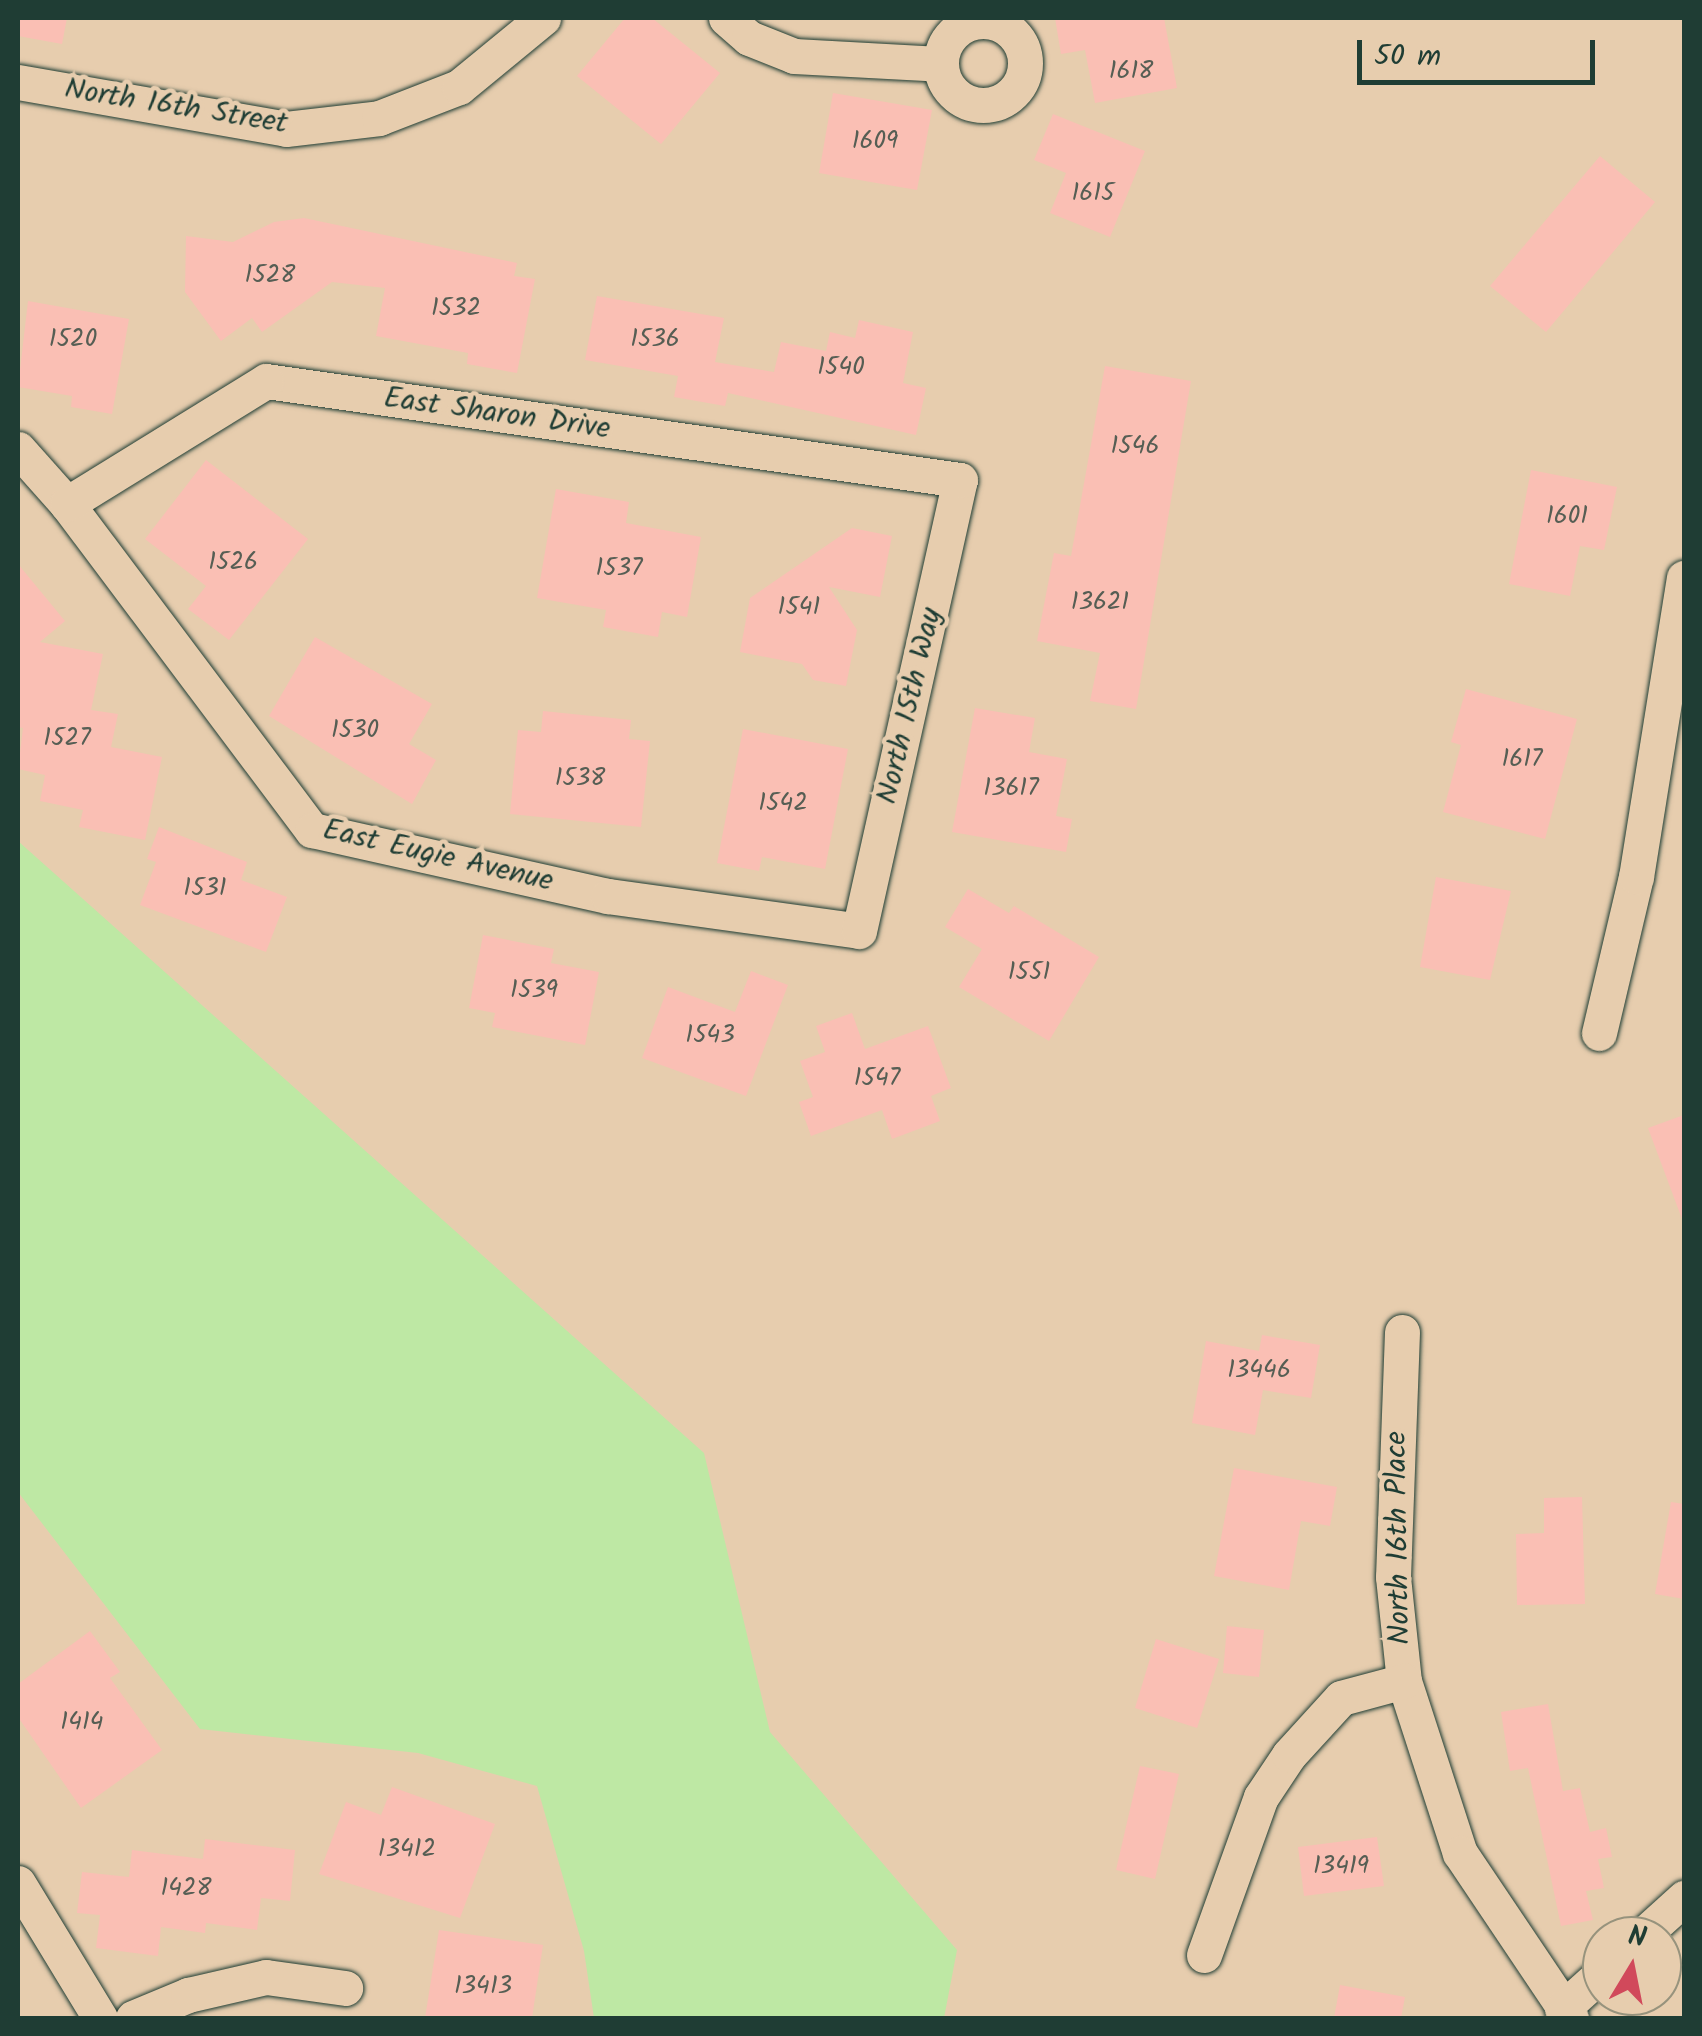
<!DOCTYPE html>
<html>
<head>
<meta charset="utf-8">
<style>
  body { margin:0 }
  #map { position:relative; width:1702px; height:2036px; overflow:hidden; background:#e7cdae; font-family:Kalam,sans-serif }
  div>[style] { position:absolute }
  .green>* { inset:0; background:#bee8a4 }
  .building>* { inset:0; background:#fabfb4 }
  .roads { filter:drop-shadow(0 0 2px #1f3d34) drop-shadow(0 0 2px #1f3d34) }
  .minor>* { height:35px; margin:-17.5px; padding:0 17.5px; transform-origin:17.5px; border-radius:17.5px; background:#e7cdae }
  .minor>.ring { margin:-17.5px; padding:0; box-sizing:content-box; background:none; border:35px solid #e7cdae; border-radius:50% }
  span { translate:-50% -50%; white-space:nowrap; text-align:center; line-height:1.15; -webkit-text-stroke:9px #e7cdae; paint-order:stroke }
  .number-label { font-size:25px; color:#565e54 }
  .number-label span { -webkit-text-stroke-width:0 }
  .street-label { font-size:30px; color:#1f3d34 }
  .frame { position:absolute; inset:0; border:20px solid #1f3d34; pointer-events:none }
  .north { position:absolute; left:1582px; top:1916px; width:100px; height:100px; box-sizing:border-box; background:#e7cdae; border:2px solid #97937d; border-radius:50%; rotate:10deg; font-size:28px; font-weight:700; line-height:40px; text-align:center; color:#1f3d34 }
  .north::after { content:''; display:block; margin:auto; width:35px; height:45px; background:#d1495b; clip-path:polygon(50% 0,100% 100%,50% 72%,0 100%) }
  .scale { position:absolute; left:1357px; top:40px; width:238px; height:45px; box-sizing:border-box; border:5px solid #1f3d34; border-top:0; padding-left:12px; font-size:30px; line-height:35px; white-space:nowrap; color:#1f3d34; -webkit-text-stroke:8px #e7cdae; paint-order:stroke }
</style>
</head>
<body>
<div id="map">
  <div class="green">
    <div style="clip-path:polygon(18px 841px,704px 1453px,770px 1732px,957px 1950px,944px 2018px,594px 2018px,584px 1951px,537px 1786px,418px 1753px,200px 1729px,18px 1492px)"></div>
  </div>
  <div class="building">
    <div style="clip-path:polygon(18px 18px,67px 18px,62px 44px,18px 36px)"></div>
    <div style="clip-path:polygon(625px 18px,652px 18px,720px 73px,661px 144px,577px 76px)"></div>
    <div style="clip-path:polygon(1055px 18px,1164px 18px,1177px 88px,1095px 103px,1085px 50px,1061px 54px)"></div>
    <div style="clip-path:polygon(833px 93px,932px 110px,917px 190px,819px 173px)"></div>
    <div style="clip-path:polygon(1053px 114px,1145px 151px,1110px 237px,1050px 213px,1066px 173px,1034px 160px)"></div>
    <div style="clip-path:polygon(1600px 156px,1655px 202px,1546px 332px,1490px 286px)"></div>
    <div style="clip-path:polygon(304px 218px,517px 263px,514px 276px,535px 279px,517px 373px,467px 364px,468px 353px,376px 336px,385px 288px,332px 282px,262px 332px,252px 318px,221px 341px,185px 292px,186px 236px,233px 242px,274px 222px)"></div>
    <div style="clip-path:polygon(597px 296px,724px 318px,715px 362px,774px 372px,781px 342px,826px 351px,830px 332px,855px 338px,859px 320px,913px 332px,903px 383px,926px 388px,916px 435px,728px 393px,725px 406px,674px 397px,678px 376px,585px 360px)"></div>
    <div style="clip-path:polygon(28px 301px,129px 319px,112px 414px,71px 407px,72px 396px,18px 387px)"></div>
    <div style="clip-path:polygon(1105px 366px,1191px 381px,1136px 709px,1090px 701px,1100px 653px,1037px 641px,1054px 553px,1071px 556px)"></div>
    <div style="clip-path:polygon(206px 460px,308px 539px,229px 640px,188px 609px,206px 586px,145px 539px)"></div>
    <div style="clip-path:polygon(1531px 470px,1617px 487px,1604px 550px,1580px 546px,1570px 596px,1509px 584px)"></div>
    <div style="clip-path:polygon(556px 489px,629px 502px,626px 523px,701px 537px,687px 617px,662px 612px,658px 637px,603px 627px,606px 610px,537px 598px)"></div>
    <div style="clip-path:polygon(852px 528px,892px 536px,880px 597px,829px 587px,857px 630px,846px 686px,813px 680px,802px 664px,740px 652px,750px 598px)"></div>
    <div style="clip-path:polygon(18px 564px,65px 621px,40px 642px,103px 654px,91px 710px,118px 714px,111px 747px,162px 757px,145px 840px,79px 827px,83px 810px,40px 801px,45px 775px,18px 769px,23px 728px,18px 727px)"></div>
    <div style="clip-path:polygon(315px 637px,432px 704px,409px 744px,436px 760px,412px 804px,269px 716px)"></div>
    <div style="clip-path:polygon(1466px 689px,1577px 719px,1545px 839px,1443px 812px,1461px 745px,1451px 742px)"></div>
    <div style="clip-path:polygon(975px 708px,1035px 718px,1029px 752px,1067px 759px,1056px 816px,1072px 819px,1066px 852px,952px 832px)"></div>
    <div style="clip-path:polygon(543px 711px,631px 720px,629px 739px,650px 741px,641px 827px,510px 814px,518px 730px,541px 732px)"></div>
    <div style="clip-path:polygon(743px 729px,848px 749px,825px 869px,762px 857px,759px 871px,717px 863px)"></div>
    <div style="clip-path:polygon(159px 827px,247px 862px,241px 880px,287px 897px,266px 952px,140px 905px,156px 862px,147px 859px)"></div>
    <div style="clip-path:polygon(1436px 877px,1511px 891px,1490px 980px,1420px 967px)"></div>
    <div style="clip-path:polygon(968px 889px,1009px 913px,1014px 906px,1099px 957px,1049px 1041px,959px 987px,982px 949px,945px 927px)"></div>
    <div style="clip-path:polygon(483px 935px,554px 949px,551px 963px,599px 972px,585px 1045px,492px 1027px,495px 1013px,469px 1008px)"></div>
    <div style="clip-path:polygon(751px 971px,788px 985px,746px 1096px,642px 1058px,668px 987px,735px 1012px)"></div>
    <div style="clip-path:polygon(852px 1013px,865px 1049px,928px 1026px,951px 1088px,931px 1096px,940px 1121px,892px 1139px,882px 1110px,811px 1136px,799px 1102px,813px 1097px,800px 1061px,825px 1052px,816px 1026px)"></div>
    <div style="clip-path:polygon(1684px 1115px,1684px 1218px,1682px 1219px,1648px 1128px)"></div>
    <div style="clip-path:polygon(1262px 1335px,1320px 1345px,1311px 1398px,1263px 1390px,1255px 1435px,1192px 1423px,1206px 1341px,1259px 1351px)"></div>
    <div style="clip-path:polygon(1234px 1468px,1337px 1487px,1330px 1526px,1301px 1521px,1289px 1590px,1214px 1576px)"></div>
    <div style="clip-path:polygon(1582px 1497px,1585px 1604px,1517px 1605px,1516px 1534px,1544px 1533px,1544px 1498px)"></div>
    <div style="clip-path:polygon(1671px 1502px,1684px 1504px,1684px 1599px,1655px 1594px)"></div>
    <div style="clip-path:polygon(1227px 1626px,1264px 1630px,1259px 1677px,1223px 1673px)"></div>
    <div style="clip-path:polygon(90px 1631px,120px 1672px,110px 1678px,162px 1750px,81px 1808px,18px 1717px,18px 1684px)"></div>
    <div style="clip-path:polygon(1156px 1639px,1219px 1659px,1197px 1728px,1135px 1708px)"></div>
    <div style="clip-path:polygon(1548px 1704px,1563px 1791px,1580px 1788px,1590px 1832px,1606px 1828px,1612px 1857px,1598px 1859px,1604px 1888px,1586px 1891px,1593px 1920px,1561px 1926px,1528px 1768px,1510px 1771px,1501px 1712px)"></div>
    <div style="clip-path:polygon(1140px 1766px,1179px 1774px,1155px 1879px,1116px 1870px)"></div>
    <div style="clip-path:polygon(392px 1787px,495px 1824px,460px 1918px,319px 1874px,346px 1802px,381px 1815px)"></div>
    <div style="clip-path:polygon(1377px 1837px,1384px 1886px,1304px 1896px,1298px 1847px)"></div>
    <div style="clip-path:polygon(205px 1839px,295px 1850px,290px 1901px,261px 1898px,257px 1930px,206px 1923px,205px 1933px,161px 1927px,158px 1956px,96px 1948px,100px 1915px,77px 1913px,82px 1872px,129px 1877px,132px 1850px,203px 1859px)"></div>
    <div style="clip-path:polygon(439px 1930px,543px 1945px,532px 2018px,425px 2018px)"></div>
    <div style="clip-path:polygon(1340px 1985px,1405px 1997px,1401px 2018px,1334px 2018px)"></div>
  </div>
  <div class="roads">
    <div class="minor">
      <div style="left:726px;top:18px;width:30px;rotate:41deg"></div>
      <div style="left:749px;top:38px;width:48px;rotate:21.8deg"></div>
      <div style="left:794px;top:56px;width:146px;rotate:3.1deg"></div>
      <div class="ring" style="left:941px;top:21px;width:49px;height:49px"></div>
      <div style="left:18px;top:82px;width:272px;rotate:9.9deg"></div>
      <div style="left:286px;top:129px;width:94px;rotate:-6.7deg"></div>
      <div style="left:379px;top:118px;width:86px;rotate:-21.2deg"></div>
      <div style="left:459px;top:87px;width:109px;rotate:-39.4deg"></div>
      <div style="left:18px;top:449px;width:74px;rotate:48.3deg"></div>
      <div style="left:67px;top:504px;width:408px;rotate:53.1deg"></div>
      <div style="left:312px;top:830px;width:303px;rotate:12.6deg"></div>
      <div style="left:608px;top:896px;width:253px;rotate:7.9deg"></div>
      <div style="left:859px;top:931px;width:462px;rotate:-77.4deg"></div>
      <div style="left:960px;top:480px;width:701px;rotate:-171.88deg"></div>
      <div style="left:266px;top:381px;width:234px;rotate:148.3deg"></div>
      <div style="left:1599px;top:1033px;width:160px;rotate:-76.7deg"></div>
      <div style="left:1636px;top:877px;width:303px;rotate:-80.9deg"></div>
      <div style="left:1402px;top:1332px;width:245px;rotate:92.1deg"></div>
      <div style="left:1393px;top:1577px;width:105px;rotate:84deg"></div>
      <div style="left:1404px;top:1681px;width:181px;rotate:72deg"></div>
      <div style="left:1460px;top:1853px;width:199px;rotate:56.1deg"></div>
      <div style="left:18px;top:1883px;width:158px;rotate:58.7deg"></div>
      <div style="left:1642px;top:1936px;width:57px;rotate:-42.1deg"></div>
      <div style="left:1204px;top:1955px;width:168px;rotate:-70.2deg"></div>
      <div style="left:1261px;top:1797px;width:50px;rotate:-56.3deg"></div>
      <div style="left:1289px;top:1755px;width:77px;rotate:-47.6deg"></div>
      <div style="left:1341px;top:1698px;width:65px;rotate:-15.1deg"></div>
      <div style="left:1562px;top:2009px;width:54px;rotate:-42deg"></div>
      <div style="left:133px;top:2018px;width:60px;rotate:-22.7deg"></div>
      <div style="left:188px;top:1995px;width:80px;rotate:-13deg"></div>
      <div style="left:266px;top:1977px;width:80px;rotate:7.9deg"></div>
    </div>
  </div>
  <div class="number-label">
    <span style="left:1131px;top:71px">1618</span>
    <span style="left:875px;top:141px">1609</span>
    <span style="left:1093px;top:193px">1615</span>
    <span style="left:270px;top:275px">1528</span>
    <span style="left:456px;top:308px">1532</span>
    <span style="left:73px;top:339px">1520</span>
    <span style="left:655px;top:339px">1536</span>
    <span style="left:841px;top:367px">1540</span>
    <span style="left:1135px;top:446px">1546</span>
    <span style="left:1567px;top:516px">1601</span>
    <span style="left:233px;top:562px">1526</span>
    <span style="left:619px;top:568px">1537</span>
    <span style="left:1100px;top:602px">13621</span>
    <span style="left:799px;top:607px">1541</span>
    <span style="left:355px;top:730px">1530</span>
    <span style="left:67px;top:738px">1527</span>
    <span style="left:1522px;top:759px">1617</span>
    <span style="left:580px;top:778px">1538</span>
    <span style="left:1011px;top:788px">13617</span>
    <span style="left:783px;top:803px">1542</span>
    <span style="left:205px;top:888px">1531</span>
    <span style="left:1029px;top:972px">1551</span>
    <span style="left:534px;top:990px">1539</span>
    <span style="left:710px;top:1035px">1543</span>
    <span style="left:877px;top:1078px">1547</span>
    <span style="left:1259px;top:1370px">13446</span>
    <span style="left:82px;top:1722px">1414</span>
    <span style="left:407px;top:1849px">13412</span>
    <span style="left:1341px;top:1866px">13419</span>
    <span style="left:186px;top:1888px">1428</span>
    <span style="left:483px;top:1986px">13413</span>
  </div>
  <div class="street-label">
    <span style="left:176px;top:107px;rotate:9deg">North 16th Street</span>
    <span style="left:497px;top:414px;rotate:8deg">East Sharon Drive</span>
    <span style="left:910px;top:706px;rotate:-77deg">North 15th Way</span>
    <span style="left:438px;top:856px;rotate:13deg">East Eugie Avenue</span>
    <span style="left:1399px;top:1538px;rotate:-91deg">North 16th Place</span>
  </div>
  <div class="frame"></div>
  <div class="north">N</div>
  <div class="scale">50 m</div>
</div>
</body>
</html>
